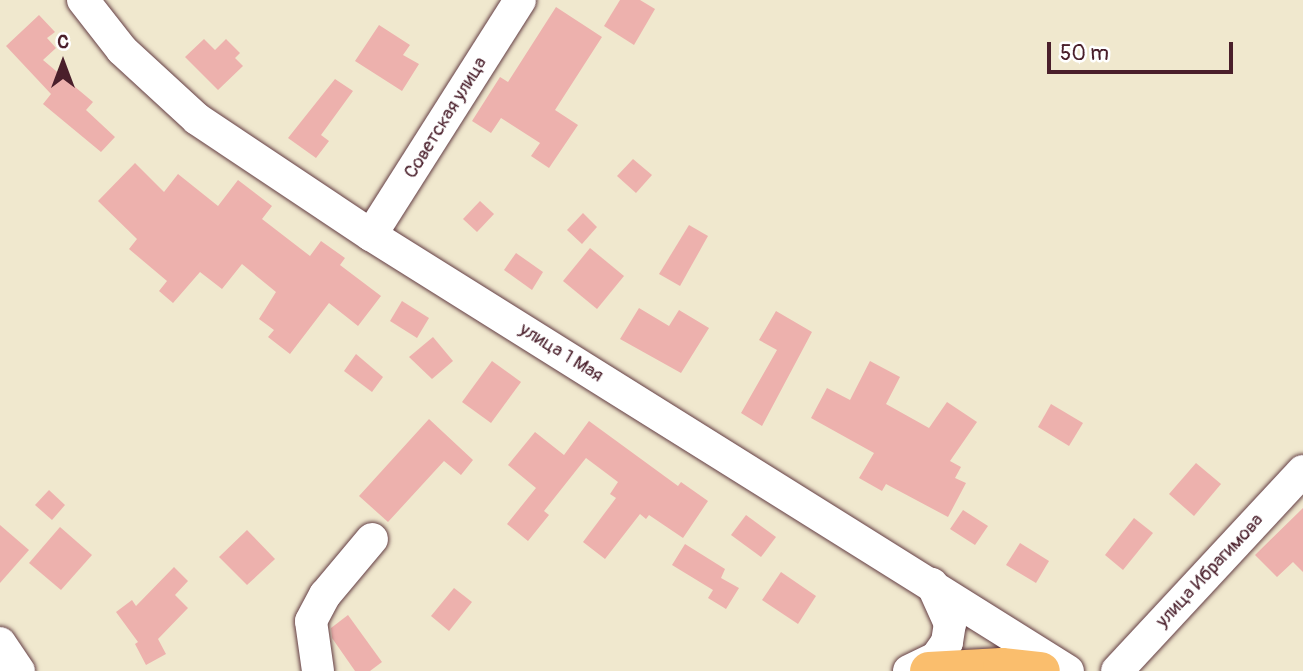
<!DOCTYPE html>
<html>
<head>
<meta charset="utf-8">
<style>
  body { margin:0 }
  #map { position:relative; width:1303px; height:671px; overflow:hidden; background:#f0e8ce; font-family:Pangolin,sans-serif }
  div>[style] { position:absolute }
  .building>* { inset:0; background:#edb1ad }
  .roads { filter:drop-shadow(0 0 2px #633d43) drop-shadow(0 0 2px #633d43) }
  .minor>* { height:32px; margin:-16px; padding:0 16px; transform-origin:16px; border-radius:16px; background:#fff }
  .major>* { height:38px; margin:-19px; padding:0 19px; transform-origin:19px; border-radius:19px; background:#fabe6d }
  span { translate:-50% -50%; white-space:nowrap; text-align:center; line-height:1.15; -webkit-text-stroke:7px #fff; paint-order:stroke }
  .street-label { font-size:19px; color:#4a1f2b }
  .north { position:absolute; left:28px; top:28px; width:70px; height:70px; -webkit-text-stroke:5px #fff; paint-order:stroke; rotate:0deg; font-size:19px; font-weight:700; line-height:28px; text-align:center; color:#4a1f2b }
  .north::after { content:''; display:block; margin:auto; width:24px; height:32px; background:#4a1f2b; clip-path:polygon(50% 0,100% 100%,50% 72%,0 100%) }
  .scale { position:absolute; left:1047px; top:42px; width:186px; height:32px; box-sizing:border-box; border:4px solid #4a1f2b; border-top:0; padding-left:9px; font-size:21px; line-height:24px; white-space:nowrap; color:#4a1f2b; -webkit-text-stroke:5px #fff; paint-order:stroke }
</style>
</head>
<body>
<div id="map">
  <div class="building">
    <div style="clip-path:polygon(620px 0,640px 0,655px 9px,634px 45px,604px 26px)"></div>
    <div style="clip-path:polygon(556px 7px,602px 37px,555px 110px,578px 125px,549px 168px,531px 156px,540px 143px,501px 118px,491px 133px,472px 121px,500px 77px,508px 82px)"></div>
    <div style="clip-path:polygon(39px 15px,55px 32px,47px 38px,56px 48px,43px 60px,93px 102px,86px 110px,115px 137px,101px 152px,43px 104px,51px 94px,6px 46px)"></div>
    <div style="clip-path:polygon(379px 25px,410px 45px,403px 55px,419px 64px,402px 91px,355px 61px)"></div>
    <div style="clip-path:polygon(204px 39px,215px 50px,226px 39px,240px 53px,235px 58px,243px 66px,218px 90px,185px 57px)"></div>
    <div style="clip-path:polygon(335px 79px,353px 91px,321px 135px,329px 141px,316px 158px,288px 138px)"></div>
    <div style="clip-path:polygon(633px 159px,652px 175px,636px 193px,617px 176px)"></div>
    <div style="clip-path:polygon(135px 163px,164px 192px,178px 174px,218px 206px,238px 180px,272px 206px,262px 219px,310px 256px,321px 241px,345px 258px,340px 265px,381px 296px,358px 326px,329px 303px,290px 354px,268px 337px,274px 330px,259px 319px,276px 292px,242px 264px,222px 289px,200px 272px,173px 303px,159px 291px,167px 281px,129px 249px,137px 239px,98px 201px)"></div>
    <div style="clip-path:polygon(480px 201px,494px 214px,477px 232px,463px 219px)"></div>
    <div style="clip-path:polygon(583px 213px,597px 227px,582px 244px,567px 230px)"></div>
    <div style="clip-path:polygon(689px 225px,708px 236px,680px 286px,659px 274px)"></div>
    <div style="clip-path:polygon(590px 248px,624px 276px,597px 309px,563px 281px)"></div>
    <div style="clip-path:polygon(516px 253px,543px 272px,532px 290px,504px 270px)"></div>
    <div style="clip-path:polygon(402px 301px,429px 318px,417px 338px,390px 321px)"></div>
    <div style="clip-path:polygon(639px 308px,669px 326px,679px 310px,709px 328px,681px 373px,620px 339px)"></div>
    <div style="clip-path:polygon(776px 311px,812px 332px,762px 426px,741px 413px,777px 350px,759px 340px)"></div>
    <div style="clip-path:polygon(433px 337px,453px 361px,432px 379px,409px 357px)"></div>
    <div style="clip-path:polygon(356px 354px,383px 377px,372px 392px,344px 371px)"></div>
    <div style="clip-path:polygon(492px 361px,521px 382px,491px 423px,462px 402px)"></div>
    <div style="clip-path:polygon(870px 361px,900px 377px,886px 404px,929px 428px,947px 402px,977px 422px,950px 461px,961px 467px,955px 478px,966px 483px,948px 517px,886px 484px,882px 491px,859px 478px,874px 453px,811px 418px,827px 388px,850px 400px)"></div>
    <div style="clip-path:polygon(1051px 404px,1083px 423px,1069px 446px,1038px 427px)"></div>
    <div style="clip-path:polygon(429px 419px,473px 460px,461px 475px,444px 461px,388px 522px,359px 496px)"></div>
    <div style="clip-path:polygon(589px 421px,678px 486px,681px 482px,708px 501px,683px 538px,649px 515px,646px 519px,640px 514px,605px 559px,583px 542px,616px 498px,610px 494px,618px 482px,586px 458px,544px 511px,549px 515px,528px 541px,507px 524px,536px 488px,508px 465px,535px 432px,564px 455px)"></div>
    <div style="clip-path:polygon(1196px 463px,1221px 484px,1194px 516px,1169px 494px)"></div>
    <div style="clip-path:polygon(49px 490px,65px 505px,52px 520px,35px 505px)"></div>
    <div style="clip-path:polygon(1303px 508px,1303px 572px,1293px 562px,1277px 577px,1255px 555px)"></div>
    <div style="clip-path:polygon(963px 510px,988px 526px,975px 545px,950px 529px)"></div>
    <div style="clip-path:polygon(746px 515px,776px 537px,761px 557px,731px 535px)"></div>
    <div style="clip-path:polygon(1134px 518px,1153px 533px,1123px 570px,1105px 555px)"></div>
    <div style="clip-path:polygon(0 525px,29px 550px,0 583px)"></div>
    <div style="clip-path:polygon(60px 527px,92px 555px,61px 590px,29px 563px)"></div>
    <div style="clip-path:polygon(247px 530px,275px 559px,247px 585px,219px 557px)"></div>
    <div style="clip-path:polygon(1020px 543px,1049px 561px,1036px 583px,1006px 565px)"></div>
    <div style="clip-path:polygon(685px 544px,725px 569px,721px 578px,739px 588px,726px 609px,708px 598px,713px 590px,672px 565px)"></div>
    <div style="clip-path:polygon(174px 567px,188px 581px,175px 595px,188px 608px,158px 639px,166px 654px,146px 665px,135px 644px,138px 642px,116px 612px,132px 600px,136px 606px)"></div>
    <div style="clip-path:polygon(781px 572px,816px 596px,798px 624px,762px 600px)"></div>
    <div style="clip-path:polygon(454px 588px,472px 602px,449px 631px,431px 616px)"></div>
    <div style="clip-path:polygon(348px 615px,382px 662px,370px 671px,355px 671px,332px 638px,331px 628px)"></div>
  </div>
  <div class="roads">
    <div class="minor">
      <div style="left:83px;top:0;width:63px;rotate:52deg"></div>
      <div style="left:122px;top:50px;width:102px;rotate:42.6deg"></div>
      <div style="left:197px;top:119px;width:209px;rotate:33.7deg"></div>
      <div style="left:371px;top:235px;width:822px;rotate:32.03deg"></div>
      <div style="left:371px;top:235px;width:278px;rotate:-57.6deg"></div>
      <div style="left:0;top:643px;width:34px;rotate:56deg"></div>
      <div style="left:318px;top:671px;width:50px;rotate:-98deg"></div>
      <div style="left:311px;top:621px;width:30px;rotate:-62deg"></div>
      <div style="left:325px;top:595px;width:73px;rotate:-50deg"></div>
      <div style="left:909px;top:671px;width:30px;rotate:-26deg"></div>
      <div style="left:936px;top:658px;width:19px;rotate:-55deg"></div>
      <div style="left:947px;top:642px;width:18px;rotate:-81deg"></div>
      <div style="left:950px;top:624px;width:44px;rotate:-114.2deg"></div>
      <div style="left:1117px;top:671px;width:273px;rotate:-47.1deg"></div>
    </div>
    <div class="major">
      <div style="left:929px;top:671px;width:73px;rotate:-3.1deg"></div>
      <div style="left:1002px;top:667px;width:39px;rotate:6deg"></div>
    </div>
  </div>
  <div class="street-label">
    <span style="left:446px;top:118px;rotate:-58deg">Советская улица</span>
    <span style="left:561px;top:353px;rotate:32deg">улица 1 Мая</span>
    <span style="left:1210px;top:571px;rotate:-47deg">улица Ибрагимова</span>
  </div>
  <div class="north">С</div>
  <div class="scale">50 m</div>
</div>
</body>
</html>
